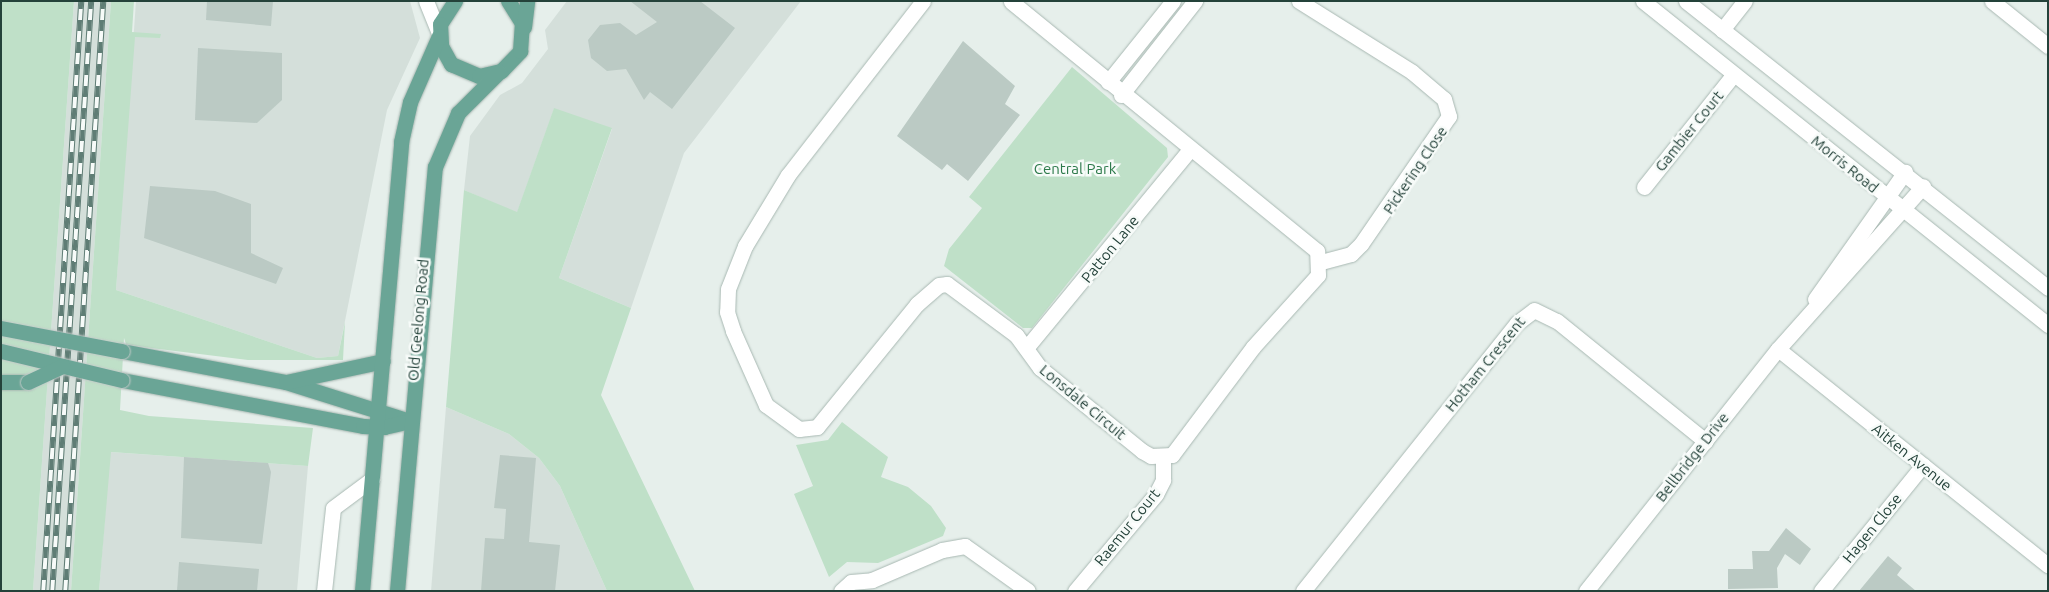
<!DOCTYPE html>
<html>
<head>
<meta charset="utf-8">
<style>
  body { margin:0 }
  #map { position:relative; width:2049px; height:592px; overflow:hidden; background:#e6efeb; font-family:Ubuntu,sans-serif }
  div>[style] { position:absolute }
  .built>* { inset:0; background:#d4dfda }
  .green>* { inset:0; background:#bfe0c8 }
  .building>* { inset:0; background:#bbcac4 }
  .roads { filter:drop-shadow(0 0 1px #a8b8b2) drop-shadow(0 0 1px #a8b8b2) }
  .street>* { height:15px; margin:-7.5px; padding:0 7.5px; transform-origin:7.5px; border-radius:7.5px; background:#fff }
  .secondary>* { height:15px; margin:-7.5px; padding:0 7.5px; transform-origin:7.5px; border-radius:7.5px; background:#fff }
  .primary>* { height:15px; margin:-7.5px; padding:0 7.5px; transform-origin:7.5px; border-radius:7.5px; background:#6aa596 }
  .rail>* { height:5.5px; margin-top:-2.75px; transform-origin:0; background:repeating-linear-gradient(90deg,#f7fbf9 0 11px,#5f7d75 0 22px); box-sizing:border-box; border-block:1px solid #5f7d75 }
  .bridges { filter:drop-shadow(0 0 1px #c2cac8) drop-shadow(0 0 1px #c2cac8) }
  .primary-bridge>* { height:15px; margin:-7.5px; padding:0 7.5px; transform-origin:7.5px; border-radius:7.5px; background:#6aa596 }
  span { translate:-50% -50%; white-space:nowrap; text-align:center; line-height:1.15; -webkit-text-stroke:5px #f7fbf9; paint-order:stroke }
  .street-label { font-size:15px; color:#24423a }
  .park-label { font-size:15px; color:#2d7a4b }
  .frame { position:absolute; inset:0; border:2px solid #24423a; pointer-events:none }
</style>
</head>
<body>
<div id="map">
  <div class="built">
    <div style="clip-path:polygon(74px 1px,111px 1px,71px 591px,33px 591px)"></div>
    <div style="clip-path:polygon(136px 1px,410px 1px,420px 38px,387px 110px,338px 356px,317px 358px,116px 290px)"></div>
    <div style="clip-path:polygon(567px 1px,801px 1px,684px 153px,631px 308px,559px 278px,612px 129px,554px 109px,517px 213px,464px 190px,470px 136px,500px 95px,522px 83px,548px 49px,545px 30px)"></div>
    <div style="clip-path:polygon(446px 407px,509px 434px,539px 458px,560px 486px,607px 591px,431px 591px)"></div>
    <div style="clip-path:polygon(110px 452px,308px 466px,297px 591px,99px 591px)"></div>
  </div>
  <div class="green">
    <div style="clip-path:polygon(1px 1px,74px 1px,33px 591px,1px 591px)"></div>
    <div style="clip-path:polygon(111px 1px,134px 1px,132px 32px,161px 34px,160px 38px,135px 37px,116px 290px,317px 358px,338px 356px,345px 322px,343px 360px,248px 360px,151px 348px,126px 344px,124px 338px,120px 410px,149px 416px,313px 428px,308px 466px,111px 452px,99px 591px,71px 591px)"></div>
    <div style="clip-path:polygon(1072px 67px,1167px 148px,1168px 157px,1032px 328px,1023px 328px,944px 266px,949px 249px,982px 208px,969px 197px)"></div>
    <div style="clip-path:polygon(554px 108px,612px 128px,559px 278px,631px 308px,601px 395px,695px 591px,607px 591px,560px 486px,539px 458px,509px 434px,446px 407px,464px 190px,517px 212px)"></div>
    <div style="clip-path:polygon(842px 422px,888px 457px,881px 477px,908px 487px,931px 506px,946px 528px,943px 536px,878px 563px,847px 562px,829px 577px,794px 494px,813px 486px,796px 445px,828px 440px)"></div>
  </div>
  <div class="building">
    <div style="clip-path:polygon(207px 1px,273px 1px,271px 26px,206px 20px)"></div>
    <div style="clip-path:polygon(630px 1px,700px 1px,735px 28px,672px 109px,650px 92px,644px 100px,626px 69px,607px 71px,591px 58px,588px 40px,600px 25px,620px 23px,636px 35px,657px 22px)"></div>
    <div style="clip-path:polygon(963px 41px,1015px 86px,1005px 104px,1020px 115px,968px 181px,947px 164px,942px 170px,897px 136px)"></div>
    <div style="clip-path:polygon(198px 48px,282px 53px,282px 100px,257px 123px,195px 120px)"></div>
    <div style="clip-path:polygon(150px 186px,215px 191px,251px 204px,251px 253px,283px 268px,276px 284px,144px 238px)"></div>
    <div style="clip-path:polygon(500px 455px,536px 458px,529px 542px,560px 545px,555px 591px,481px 591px,485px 538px,504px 539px,506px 509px,494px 508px)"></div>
    <div style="clip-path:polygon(184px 457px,268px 463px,271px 472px,262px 544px,181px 538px)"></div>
    <div style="clip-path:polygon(1786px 528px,1811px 549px,1800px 565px,1785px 554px,1777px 568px,1778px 588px,1728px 589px,1728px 569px,1753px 569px,1752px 551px,1769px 551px)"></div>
    <div style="clip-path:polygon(1888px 556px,1902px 568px,1897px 575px,1916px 591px,1859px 591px)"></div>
    <div style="clip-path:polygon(179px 562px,259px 569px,257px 591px,177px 591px)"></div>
  </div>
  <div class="roads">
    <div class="street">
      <div style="left:923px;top:1px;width:220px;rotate:127.8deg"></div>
      <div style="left:788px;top:175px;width:83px;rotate:121.2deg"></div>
      <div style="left:745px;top:246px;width:46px;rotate:111.6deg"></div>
      <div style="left:728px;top:289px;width:23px;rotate:92deg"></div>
      <div style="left:727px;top:312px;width:20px;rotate:72deg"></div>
      <div style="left:733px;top:331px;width:81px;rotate:66deg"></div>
      <div style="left:766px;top:405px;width:41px;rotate:36deg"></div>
      <div style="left:799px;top:429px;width:18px;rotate:-6deg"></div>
      <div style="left:817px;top:427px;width:159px;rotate:-50.9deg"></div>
      <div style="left:917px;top:304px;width:29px;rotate:-41deg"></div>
      <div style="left:939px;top:285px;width:8px;rotate:-7deg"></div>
      <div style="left:947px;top:284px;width:86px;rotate:36.5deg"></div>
      <div style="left:1016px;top:335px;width:41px;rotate:54deg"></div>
      <div style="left:1040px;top:368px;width:132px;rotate:39.1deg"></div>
      <div style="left:1142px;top:451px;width:10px;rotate:29deg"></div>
      <div style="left:1151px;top:456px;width:21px;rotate:-3deg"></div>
      <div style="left:1172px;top:455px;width:135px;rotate:-53.1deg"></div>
      <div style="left:1253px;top:347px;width:97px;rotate:-47.9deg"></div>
      <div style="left:1318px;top:275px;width:24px;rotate:-92deg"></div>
      <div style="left:1317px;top:251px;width:395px;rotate:-140.8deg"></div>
      <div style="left:1299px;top:1px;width:133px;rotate:32.1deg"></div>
      <div style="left:1412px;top:72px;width:42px;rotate:40.2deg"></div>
      <div style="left:1444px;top:99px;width:18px;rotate:74deg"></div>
      <div style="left:1449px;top:116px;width:155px;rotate:124.5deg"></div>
      <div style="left:1361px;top:244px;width:14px;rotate:135deg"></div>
      <div style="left:1351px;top:254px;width:31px;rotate:165deg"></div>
      <div style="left:1992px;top:1px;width:72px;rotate:38.8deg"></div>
      <div style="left:1722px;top:30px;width:37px;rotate:-52deg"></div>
      <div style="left:1108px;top:82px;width:104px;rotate:-51.3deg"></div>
      <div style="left:1121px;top:95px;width:120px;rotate:-51.8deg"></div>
      <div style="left:1644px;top:187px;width:144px;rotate:-51.5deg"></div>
      <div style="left:1027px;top:347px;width:256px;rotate:-50.5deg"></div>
      <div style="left:1778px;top:349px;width:346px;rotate:38.7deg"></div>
      <div style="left:324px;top:591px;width:83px;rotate:-83.8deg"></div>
      <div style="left:333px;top:508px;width:49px;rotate:-36.6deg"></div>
      <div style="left:841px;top:591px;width:13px;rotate:-42deg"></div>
      <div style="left:851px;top:582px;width:21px;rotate:-5deg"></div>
      <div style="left:872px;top:580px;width:76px;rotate:-23.2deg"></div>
      <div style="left:942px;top:550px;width:23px;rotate:-10deg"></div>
      <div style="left:965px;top:546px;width:77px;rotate:35.5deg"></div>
      <div style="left:1075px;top:591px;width:126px;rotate:-50.1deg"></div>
      <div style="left:1156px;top:494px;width:16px;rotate:-63deg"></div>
      <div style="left:1163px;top:480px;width:22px;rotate:-90deg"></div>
      <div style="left:1303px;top:591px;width:343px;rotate:-51.4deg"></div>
      <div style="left:1517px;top:323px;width:21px;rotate:-37deg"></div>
      <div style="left:1534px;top:310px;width:25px;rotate:26deg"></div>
      <div style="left:1557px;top:321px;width:191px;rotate:39deg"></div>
      <div style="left:1821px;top:591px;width:162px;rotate:-51deg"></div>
    </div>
    <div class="secondary">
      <div style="left:426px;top:1px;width:35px;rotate:68deg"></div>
      <div style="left:1643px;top:1px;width:519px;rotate:38.66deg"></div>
      <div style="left:1686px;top:1px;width:462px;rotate:38.4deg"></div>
      <div style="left:1815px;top:299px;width:156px;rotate:-54.7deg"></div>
      <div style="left:1586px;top:591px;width:309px;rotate:-51.6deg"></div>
      <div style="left:1778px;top:349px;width:218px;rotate:-48.3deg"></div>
    </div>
    <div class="primary">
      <div style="left:455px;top:1px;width:27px;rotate:123deg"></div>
      <div style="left:440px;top:24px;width:22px;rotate:87deg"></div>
      <div style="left:441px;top:46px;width:21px;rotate:61deg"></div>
      <div style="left:451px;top:64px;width:30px;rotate:23deg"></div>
      <div style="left:479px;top:76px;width:23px;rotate:-13deg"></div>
      <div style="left:501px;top:71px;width:28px;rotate:-46deg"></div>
      <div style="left:520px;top:51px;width:28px;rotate:-86deg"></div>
      <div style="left:522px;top:23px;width:26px;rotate:-122deg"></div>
      <div style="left:524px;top:27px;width:26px;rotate:-83deg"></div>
      <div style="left:122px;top:351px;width:167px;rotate:10.7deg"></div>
      <div style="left:286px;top:382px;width:130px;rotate:17.5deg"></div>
      <div style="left:122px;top:380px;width:245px;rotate:10.8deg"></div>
      <div style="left:363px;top:426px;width:21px;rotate:3deg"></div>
      <div style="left:384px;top:427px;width:27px;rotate:-13deg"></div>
      <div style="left:1px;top:382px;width:27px"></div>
      <div style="left:286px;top:382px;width:99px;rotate:-12.2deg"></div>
      <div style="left:362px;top:591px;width:451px;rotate:-85deg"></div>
      <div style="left:401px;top:142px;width:41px;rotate:-77.3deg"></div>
      <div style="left:410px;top:102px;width:72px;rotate:-66.3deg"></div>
      <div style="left:397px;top:591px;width:426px;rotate:-84.9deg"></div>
      <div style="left:435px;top:167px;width:59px;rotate:-66.9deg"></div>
      <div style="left:458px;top:113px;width:58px;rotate:-45deg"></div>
    </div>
  </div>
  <div class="rail">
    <div style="left:43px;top:591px;width:591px;rotate:-86.31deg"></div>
    <div style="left:52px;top:591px;width:591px;rotate:-86.22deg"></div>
    <div style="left:65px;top:591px;width:591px;rotate:-86.31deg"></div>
  </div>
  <div class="bridges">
    <div class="primary-bridge">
      <div style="left:1px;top:328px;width:123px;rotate:10.8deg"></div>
      <div style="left:1px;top:351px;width:124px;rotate:13.5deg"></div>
      <div style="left:28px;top:382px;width:38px;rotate:-25deg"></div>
    </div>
  </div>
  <div class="street-label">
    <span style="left:1689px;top:131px;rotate:-51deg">Gambier Court</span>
    <span style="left:1845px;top:164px;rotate:39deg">Morris Road</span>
    <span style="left:1415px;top:170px;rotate:-56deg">Pickering Close</span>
    <span style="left:1110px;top:249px;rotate:-51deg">Patton Lane</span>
    <span style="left:418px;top:320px;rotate:-85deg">Old Geelong Road</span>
    <span style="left:1485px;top:364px;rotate:-51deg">Hotham Crescent</span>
    <span style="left:1083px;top:402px;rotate:40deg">Lonsdale Circuit</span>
    <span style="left:1692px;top:457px;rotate:-52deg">Bellbridge Drive</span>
    <span style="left:1912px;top:457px;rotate:39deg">Aitken Avenue</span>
    <span style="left:1127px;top:527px;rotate:-51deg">Raemur Court</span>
    <span style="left:1872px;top:528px;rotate:-51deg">Hagen Close</span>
  </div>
  <div class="park-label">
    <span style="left:1075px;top:169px">Central Park</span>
  </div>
  <div class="frame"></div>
</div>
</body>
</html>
